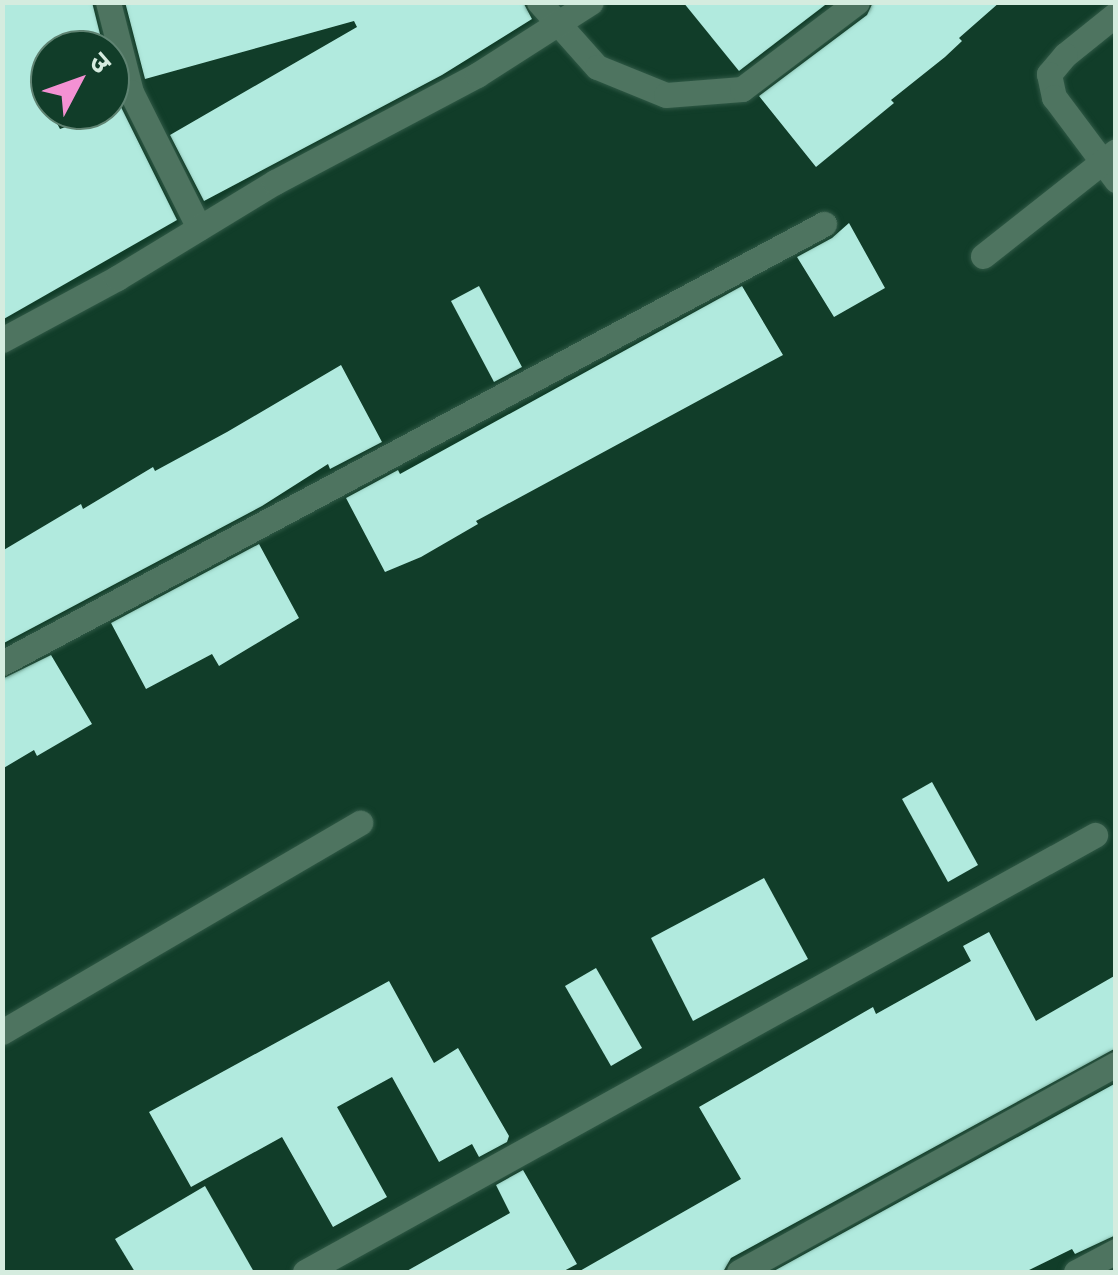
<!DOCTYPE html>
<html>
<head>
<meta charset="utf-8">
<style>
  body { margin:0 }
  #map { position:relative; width:1118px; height:1275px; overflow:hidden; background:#113d29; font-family:Lato,"Noto Sans Devanagari",sans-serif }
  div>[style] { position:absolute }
  .building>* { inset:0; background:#b1eade }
  .roads { filter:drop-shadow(0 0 2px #305946) drop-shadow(0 0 2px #305946) }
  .street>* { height:25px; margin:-12.5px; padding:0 12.5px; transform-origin:12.5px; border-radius:12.5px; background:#4e7460 }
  span { translate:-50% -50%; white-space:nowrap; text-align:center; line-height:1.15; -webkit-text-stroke:10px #113d29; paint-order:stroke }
  .frame { position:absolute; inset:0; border:5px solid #d5ecdf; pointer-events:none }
  .north { position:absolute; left:30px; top:30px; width:100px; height:100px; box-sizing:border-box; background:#113d29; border:2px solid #5f8372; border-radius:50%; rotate:49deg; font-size:28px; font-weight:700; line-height:40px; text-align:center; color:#d5ecdf }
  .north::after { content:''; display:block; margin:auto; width:35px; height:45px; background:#f491d3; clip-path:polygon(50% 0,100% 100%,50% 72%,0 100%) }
</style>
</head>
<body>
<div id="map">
  <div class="building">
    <div style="clip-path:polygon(2px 2px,92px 2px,104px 50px,50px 50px,50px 110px,60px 129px,121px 107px,177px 220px,2px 320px)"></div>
    <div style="clip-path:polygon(125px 2px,523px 2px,532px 19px,442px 75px,204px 201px,170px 135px,357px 27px,354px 21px,145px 79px)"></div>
    <div style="clip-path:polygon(683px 2px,829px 2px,739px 71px)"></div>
    <div style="clip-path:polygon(873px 2px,1000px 2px,959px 38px,962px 41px,945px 57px,891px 100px,894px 103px,816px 167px,759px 96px,867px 15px)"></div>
    <div style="clip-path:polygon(849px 223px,885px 288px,834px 317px,797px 257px,832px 238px)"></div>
    <div style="clip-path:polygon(479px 286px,522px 367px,494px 382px,451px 301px)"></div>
    <div style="clip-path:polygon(742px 286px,783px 355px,476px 521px,478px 524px,421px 557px,385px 572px,346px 498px,398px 470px,400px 474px)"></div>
    <div style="clip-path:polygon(341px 365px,382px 442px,330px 469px,328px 464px,262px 506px,2px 644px,2px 551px,81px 504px,83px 509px,153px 467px,155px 471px,227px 432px)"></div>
    <div style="clip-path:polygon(259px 544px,299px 618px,219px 666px,212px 654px,146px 689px,111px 623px)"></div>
    <div style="clip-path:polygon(51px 655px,92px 724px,37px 756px,34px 750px,2px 769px,2px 679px)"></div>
    <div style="clip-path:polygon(932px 782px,978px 865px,948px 882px,902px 799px)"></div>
    <div style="clip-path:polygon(764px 878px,808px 959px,693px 1021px,651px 938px)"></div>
    <div style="clip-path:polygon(989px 932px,1036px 1021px,1116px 975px,1116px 1048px,731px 1258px,723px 1272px,578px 1272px,741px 1179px,699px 1107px,873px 1007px,876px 1014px,971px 961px,963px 946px)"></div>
    <div style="clip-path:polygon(596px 968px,642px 1048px,611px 1066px,565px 986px)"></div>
    <div style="clip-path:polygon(389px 981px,434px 1063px,458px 1048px,509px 1136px,507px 1142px,479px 1157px,472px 1144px,439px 1162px,392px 1077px,337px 1107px,387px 1197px,333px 1227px,282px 1137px,191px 1187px,149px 1112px)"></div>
    <div style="clip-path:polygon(1116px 1083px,1116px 1235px,1075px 1254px,1072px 1249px,1025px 1272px,772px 1272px)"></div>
    <div style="clip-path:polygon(523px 1170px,577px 1264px,562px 1272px,405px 1272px,510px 1213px,496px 1185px)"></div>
    <div style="clip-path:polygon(205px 1186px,254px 1272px,135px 1272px,115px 1239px)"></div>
  </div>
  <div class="roads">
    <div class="street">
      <div style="left:108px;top:2px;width:93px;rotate:75.7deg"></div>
      <div style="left:131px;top:92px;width:152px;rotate:63.4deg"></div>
      <div style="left:539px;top:2px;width:87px;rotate:48.3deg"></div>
      <div style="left:597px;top:67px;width:74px;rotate:22.1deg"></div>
      <div style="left:666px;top:95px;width:76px;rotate:-4.5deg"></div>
      <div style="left:742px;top:89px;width:144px;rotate:-37.1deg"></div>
      <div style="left:1116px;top:14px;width:65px;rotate:141.2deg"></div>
      <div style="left:1065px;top:55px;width:25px;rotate:130deg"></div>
      <div style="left:1049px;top:74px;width:24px;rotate:78deg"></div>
      <div style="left:1054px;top:97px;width:104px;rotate:53.2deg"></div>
      <div style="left:983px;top:256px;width:169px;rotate:-38.3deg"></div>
      <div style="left:2px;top:340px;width:131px;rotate:-28.3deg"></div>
      <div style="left:117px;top:278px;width:185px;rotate:-31.3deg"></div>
      <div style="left:275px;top:182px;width:229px;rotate:-27.9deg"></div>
      <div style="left:477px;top:75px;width:135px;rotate:-32.6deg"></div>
      <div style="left:2px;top:663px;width:932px;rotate:-28.11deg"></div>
      <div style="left:2px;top:1032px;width:415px;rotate:-30.3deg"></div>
      <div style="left:305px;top:1272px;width:903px;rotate:-28.95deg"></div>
      <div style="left:739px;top:1272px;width:431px;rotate:-28.9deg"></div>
      <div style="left:1076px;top:1272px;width:45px;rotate:-27.7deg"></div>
    </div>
  </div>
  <div class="frame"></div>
  <div class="north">उ</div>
</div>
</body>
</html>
